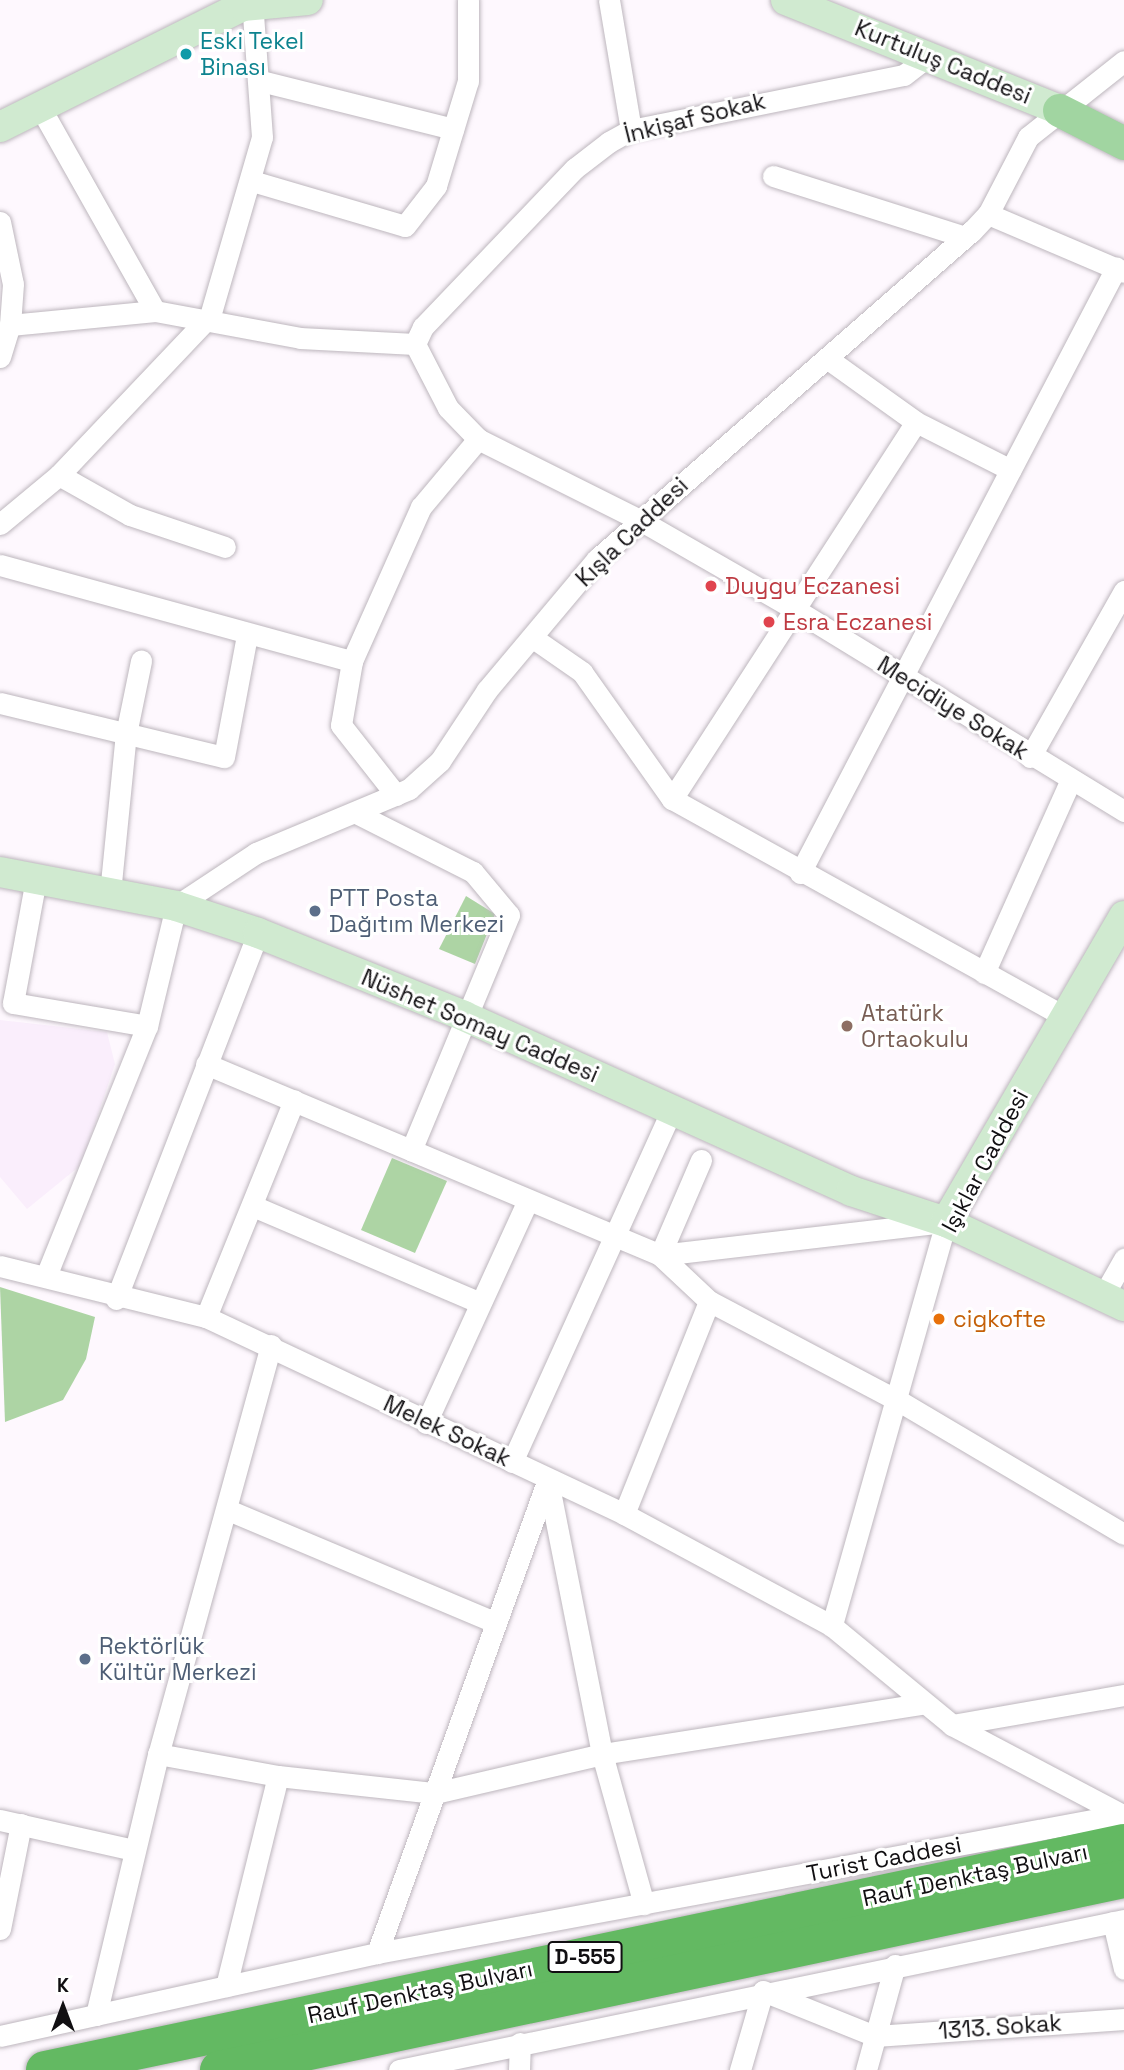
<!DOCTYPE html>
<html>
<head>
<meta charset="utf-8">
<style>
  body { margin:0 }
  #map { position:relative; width:1124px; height:2070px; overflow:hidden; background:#fef8fe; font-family:"Space Grotesk",sans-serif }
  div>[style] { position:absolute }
  .built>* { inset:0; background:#faeefc }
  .green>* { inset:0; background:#add4a4 }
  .roads { filter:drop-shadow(0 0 2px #bdb6bd) drop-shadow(0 0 2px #bdb6bd) }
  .street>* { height:21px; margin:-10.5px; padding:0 10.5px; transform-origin:10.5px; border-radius:10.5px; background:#fff }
  .secondary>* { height:30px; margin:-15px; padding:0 15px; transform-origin:15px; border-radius:15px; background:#d0ead0 }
  .primary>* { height:33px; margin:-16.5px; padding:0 16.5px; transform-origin:16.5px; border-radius:16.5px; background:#a1d5a1 }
  .highway>* { height:38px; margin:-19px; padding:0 19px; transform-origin:19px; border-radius:19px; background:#63b962 }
  .dots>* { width:19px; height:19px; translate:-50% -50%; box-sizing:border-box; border:4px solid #fff; border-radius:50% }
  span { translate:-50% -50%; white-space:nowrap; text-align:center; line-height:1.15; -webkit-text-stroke:6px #fff; paint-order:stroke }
  .shield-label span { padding:2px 5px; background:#fff; border:2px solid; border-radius:5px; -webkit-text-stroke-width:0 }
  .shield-label { font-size:21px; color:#110f12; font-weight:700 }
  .culture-label { font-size:23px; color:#0d838f }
  .left { translate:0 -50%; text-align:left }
  .street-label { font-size:23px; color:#110f12 }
  .health-label { font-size:23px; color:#be3a42 }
  .service-label { font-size:23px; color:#4e5e75 }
  .education-label { font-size:23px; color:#785e54 }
  .food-label { font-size:23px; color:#c56008 }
  .north { position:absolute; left:28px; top:1972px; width:70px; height:70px; -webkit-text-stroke:5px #fff; paint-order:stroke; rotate:0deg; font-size:19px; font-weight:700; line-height:28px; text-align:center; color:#110f12 }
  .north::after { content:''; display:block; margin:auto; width:24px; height:32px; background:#110f12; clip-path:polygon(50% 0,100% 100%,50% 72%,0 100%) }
</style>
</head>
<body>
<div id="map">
  <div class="built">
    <div style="clip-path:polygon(0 1020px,107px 1032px,115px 1064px,81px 1165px,27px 1209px,0 1177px)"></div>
  </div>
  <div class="green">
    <div style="clip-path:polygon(466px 896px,495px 914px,475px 964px,439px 949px)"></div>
    <div style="clip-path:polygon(392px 1158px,447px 1181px,415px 1253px,361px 1230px)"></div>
    <div style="clip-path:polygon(0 1287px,95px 1317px,86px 1359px,63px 1400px,5px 1422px)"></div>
  </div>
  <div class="roads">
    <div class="street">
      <div style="left:609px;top:0;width:132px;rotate:80.4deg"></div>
      <div style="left:261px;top:81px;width:198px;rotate:14deg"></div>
      <div style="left:40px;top:107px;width:234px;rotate:60.6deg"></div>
      <div style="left:773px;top:176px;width:201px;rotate:17.6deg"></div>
      <div style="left:252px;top:181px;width:159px;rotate:16.4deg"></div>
      <div style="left:405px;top:226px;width:51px;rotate:-52.2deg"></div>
      <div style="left:436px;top:186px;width:110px;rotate:-73.1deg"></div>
      <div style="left:468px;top:81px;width:81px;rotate:-90deg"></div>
      <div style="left:988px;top:214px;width:148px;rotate:23.1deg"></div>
      <div style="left:0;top:222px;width:63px;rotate:78.2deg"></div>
      <div style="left:13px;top:284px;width:41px;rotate:94.2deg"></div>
      <div style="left:415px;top:344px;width:72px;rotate:62.7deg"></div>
      <div style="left:448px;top:408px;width:43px;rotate:45.9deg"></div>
      <div style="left:478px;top:439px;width:179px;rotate:26.6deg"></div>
      <div style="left:638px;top:519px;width:182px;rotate:29.9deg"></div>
      <div style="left:796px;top:610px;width:385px;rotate:31.5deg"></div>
      <div style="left:415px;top:344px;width:19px;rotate:-65deg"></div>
      <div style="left:423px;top:327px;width:219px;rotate:-46.3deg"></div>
      <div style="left:574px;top:169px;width:44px;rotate:-37.6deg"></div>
      <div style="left:609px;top:142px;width:25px;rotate:-29deg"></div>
      <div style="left:631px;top:130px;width:278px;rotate:-11.4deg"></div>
      <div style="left:904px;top:75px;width:33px;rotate:-38deg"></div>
      <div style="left:0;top:357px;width:34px;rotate:-73deg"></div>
      <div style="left:10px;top:325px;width:146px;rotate:-5.5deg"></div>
      <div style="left:155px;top:311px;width:147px;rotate:10.5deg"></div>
      <div style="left:300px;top:338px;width:115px;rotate:3deg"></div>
      <div style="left:828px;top:359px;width:108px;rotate:35.6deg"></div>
      <div style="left:916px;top:422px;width:106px;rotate:26.8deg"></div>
      <div style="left:59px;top:475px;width:81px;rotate:29.4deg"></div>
      <div style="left:130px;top:515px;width:100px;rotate:18.6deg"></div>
      <div style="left:0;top:524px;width:77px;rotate:-39.7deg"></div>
      <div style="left:59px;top:475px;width:219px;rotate:-46.5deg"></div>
      <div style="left:210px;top:316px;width:186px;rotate:-73.8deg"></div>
      <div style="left:262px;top:137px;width:137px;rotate:-94.2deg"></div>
      <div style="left:0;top:565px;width:365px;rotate:15.3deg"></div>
      <div style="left:533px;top:638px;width:60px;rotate:34.8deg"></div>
      <div style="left:582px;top:672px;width:156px;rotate:54.7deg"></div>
      <div style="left:672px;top:799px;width:449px;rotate:29deg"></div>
      <div style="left:0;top:703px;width:230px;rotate:13.6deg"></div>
      <div style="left:224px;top:757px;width:124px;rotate:-79.3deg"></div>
      <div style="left:1030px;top:757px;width:191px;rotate:-60.5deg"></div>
      <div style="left:396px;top:795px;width:89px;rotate:-128.2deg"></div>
      <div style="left:341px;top:725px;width:65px;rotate:-80.2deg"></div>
      <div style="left:352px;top:661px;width:169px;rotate:-65.9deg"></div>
      <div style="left:421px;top:507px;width:89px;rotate:-50deg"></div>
      <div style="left:672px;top:799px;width:449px;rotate:-57.1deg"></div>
      <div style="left:358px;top:814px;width:129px;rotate:26.8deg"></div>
      <div style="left:473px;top:872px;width:56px;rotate:50.1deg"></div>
      <div style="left:509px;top:915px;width:255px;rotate:112.6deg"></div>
      <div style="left:800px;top:873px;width:683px;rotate:-62.42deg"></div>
      <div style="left:36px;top:879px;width:126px;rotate:100.5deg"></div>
      <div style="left:13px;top:1003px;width:136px;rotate:9.7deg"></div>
      <div style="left:110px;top:893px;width:160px;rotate:-84.3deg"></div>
      <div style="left:126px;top:734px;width:75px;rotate:-78.4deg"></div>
      <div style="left:984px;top:973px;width:209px;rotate:-65.8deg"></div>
      <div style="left:206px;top:1064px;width:493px;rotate:22.8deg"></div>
      <div style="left:660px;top:1255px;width:288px;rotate:-6.6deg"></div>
      <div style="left:946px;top:1222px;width:420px;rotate:105.8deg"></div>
      <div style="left:701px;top:1160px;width:103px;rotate:113.3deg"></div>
      <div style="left:660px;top:1255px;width:67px;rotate:43.2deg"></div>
      <div style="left:253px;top:1206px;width:247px;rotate:23.1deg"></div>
      <div style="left:0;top:1266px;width:212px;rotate:13.9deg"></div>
      <div style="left:206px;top:1317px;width:462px;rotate:25.2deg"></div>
      <div style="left:624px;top:1514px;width:236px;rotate:28.3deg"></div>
      <div style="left:832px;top:1626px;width:156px;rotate:39.5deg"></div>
      <div style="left:952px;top:1725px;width:191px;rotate:27.8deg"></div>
      <div style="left:46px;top:1276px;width:270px;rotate:-68deg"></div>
      <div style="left:147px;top:1026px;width:123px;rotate:-76.4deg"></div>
      <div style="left:176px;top:906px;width:96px;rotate:-33.5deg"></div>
      <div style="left:256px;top:853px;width:166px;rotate:-22.7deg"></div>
      <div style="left:409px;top:789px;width:42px;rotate:-42.1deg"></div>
      <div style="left:440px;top:761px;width:85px;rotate:-56.5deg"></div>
      <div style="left:487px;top:690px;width:171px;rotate:-50deg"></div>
      <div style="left:597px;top:559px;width:497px;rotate:-41.2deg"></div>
      <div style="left:971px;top:232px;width:25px;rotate:-47deg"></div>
      <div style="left:988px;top:214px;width:87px;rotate:-62.5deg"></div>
      <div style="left:1028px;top:137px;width:122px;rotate:-38.4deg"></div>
      <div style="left:1103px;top:1296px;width:43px;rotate:-60.4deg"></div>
      <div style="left:116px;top:1299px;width:393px;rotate:-68.8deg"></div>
      <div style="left:206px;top:1317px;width:234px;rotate:-67.9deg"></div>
      <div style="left:271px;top:1345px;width:424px;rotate:105.4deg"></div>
      <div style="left:158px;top:1754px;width:122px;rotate:10.4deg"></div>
      <div style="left:278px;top:1776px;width:158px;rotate:6.2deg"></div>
      <div style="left:435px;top:1793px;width:171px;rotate:-13.1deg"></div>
      <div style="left:602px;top:1754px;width:325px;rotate:-8.9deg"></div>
      <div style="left:426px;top:1423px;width:245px;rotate:-65.4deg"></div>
      <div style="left:512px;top:1462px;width:387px;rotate:-65.6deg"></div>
      <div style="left:548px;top:1481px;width:278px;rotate:78.8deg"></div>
      <div style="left:602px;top:1754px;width:156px;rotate:74.4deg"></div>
      <div style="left:228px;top:1510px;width:289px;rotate:22.8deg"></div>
      <div style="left:624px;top:1514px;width:229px;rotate:-68.2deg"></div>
      <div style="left:709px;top:1301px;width:215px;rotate:27.8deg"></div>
      <div style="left:899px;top:1401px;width:261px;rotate:30.6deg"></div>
      <div style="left:952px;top:1725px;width:175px;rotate:-9.9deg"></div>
      <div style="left:0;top:1820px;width:137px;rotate:12.6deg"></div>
      <div style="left:1113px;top:1922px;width:48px;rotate:76.8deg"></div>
      <div style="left:0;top:1929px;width:107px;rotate:-78.7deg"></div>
      <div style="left:377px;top:1953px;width:504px;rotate:-70.16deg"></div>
      <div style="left:226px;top:1986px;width:216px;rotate:-76.1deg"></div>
      <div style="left:96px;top:2015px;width:268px;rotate:-76.6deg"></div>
      <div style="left:0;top:2036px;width:386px;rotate:-12.4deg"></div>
      <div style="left:377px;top:1953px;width:760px;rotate:-10.54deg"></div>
      <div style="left:399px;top:2070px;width:740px;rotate:-11.69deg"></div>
      <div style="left:519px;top:2070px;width:27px;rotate:-88deg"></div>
      <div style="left:740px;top:2070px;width:82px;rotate:-73.8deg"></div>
      <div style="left:763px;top:1991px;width:121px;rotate:21.9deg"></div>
      <div style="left:875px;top:2036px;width:250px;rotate:-3.9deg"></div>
      <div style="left:866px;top:2070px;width:109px;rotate:-74.6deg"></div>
    </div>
    <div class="secondary">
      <div style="left:786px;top:0;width:294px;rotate:21.9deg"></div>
      <div style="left:0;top:127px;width:271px;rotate:-26.5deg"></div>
      <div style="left:243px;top:6px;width:65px;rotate:-5.3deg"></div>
      <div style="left:0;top:872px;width:179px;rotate:10.9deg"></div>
      <div style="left:176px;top:906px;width:86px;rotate:18.2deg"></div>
      <div style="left:258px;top:933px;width:222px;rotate:21.9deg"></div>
      <div style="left:464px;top:1016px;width:425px;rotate:24.3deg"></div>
      <div style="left:851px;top:1191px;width:100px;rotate:18.1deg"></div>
      <div style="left:946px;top:1222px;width:197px;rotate:25.3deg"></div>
      <div style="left:946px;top:1222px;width:354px;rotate:-59.8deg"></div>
    </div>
    <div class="primary">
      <div style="left:1059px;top:110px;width:73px;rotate:26.9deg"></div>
    </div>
    <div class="highway">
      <div style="left:45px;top:2070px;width:1103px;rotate:-11.88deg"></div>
      <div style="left:219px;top:2070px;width:925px;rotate:-11.92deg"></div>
    </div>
  </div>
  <div class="dots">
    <div style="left:186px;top:54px;background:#0f9aa8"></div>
    <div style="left:711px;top:586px;background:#e0444e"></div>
    <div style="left:769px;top:622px;background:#e0444e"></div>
    <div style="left:315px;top:911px;background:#5c6f8a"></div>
    <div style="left:847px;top:1026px;background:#8d6e63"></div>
    <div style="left:939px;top:1319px;background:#e8710a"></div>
    <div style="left:85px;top:1659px;background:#5c6f8a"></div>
  </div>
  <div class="shield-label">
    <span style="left:585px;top:1957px">D-555</span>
  </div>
  <div class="culture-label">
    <span class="left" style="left:200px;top:54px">Eski Tekel<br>Binası</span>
  </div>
  <div class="street-label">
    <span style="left:943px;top:62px;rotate:22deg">Kurtuluş Caddesi</span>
    <span style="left:695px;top:118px;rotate:-14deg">İnkişaf Sokak</span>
    <span style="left:632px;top:532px;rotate:-44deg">Kışla Caddesi</span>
    <span style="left:953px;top:708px;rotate:32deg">Mecidiye Sokak</span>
    <span style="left:480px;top:1026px;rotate:23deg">Nüshet Somay Caddesi</span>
    <span style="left:985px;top:1161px;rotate:-62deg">Işıklar Caddesi</span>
    <span style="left:447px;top:1431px;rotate:25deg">Melek Sokak</span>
    <span style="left:884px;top:1859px;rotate:-11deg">Turist Caddesi</span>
    <span style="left:975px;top:1875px;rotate:-12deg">Rauf Denktaş Bulvarı</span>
    <span style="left:420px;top:1992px;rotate:-12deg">Rauf Denktaş Bulvarı</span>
    <span style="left:1000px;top:2027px;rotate:-4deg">1313. Sokak</span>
  </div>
  <div class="health-label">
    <span class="left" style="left:725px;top:586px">Duygu Eczanesi</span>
    <span class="left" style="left:783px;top:622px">Esra Eczanesi</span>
  </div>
  <div class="service-label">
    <span class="left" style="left:329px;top:911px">PTT Posta<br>Dağıtım Merkezi</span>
    <span class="left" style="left:99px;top:1659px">Rektörlük<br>Kültür Merkezi</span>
  </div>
  <div class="education-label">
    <span class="left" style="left:861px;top:1026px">Atatürk<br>Ortaokulu</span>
  </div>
  <div class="food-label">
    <span class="left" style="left:953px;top:1319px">cigkofte</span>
  </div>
  <div class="north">K</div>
</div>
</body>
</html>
